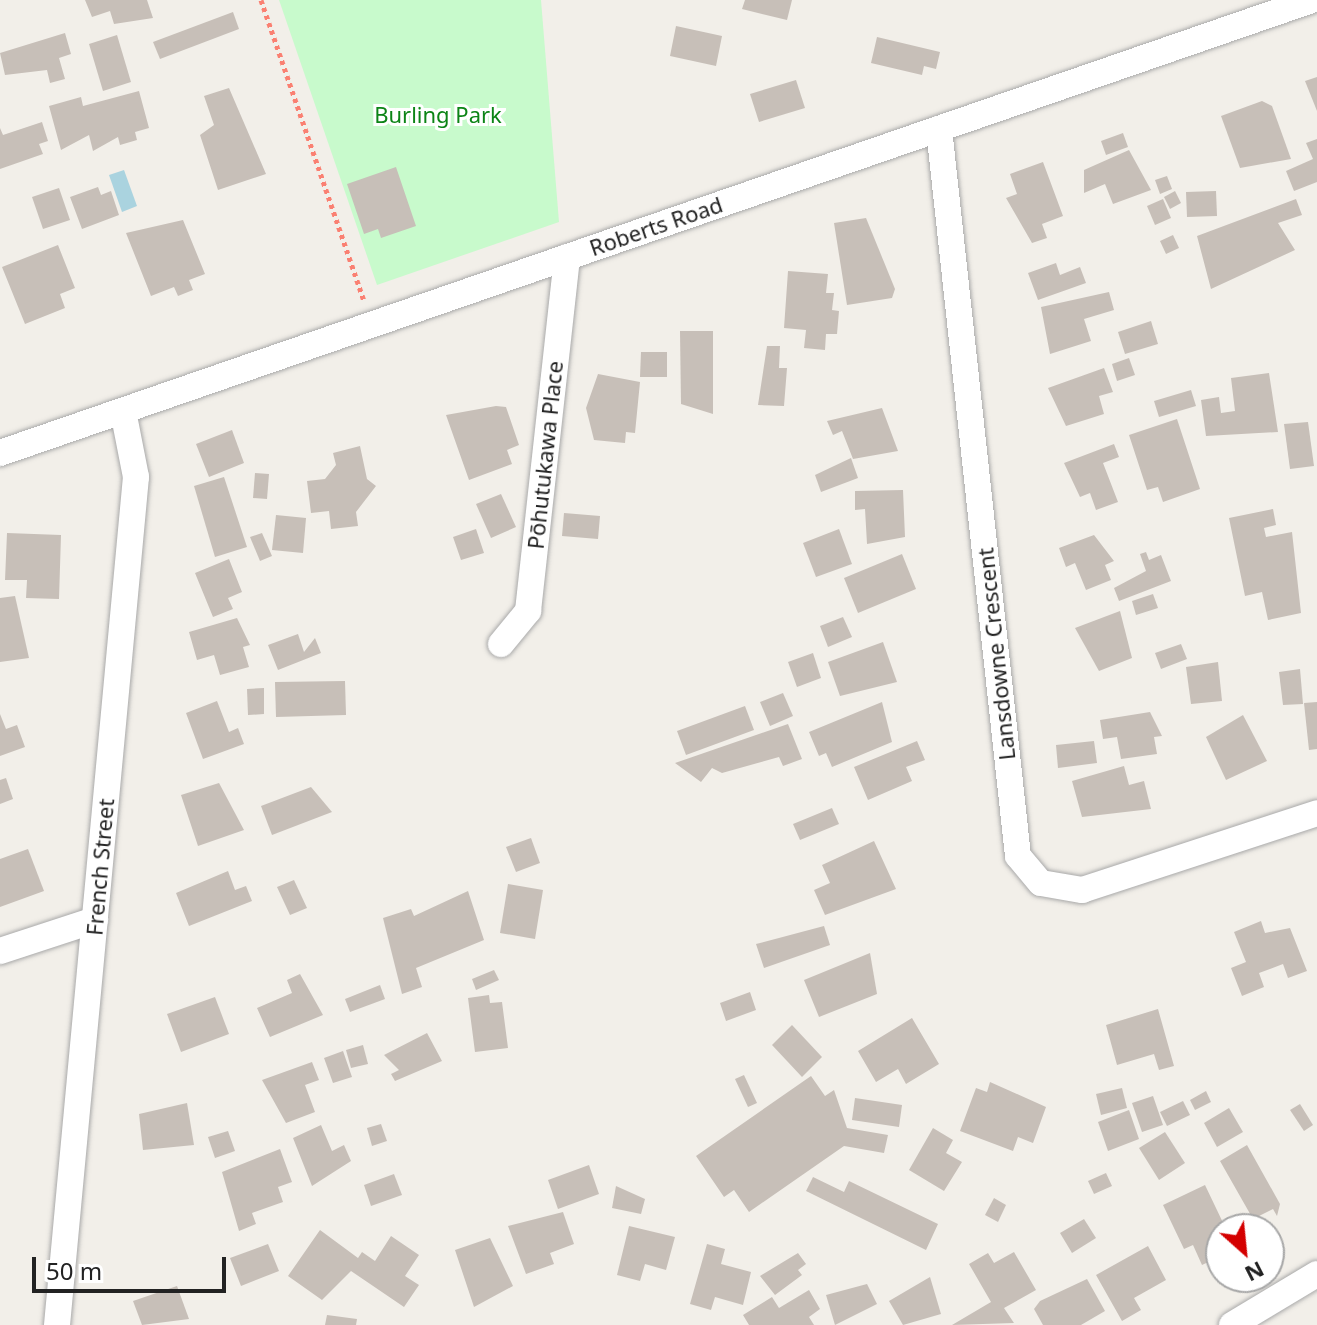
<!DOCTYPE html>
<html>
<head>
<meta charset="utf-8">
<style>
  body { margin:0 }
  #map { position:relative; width:1317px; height:1325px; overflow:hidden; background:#f2efe9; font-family:"Noto Sans",sans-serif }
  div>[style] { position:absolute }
  .park>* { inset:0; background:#c8facc }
  .water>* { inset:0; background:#aad3df }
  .building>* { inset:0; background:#c7bfb8 }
  .path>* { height:5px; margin-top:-2.5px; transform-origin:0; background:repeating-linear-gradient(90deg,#fa8072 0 4px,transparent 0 8px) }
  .roads { filter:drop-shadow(0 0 2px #a9a9a9) drop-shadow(0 0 2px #a9a9a9) }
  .minor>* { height:26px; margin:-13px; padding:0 13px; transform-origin:13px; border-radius:13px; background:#fff }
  span { translate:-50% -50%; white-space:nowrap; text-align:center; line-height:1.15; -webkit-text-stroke:6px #fff; paint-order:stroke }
  .park-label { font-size:22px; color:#0c8416 }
  .street-label { font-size:22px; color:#222 }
  .north { position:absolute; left:1205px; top:1213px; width:80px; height:80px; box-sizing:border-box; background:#fff; border:2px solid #a7a7a7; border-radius:50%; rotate:153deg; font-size:22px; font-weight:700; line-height:32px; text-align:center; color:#222 }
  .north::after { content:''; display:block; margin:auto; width:28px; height:36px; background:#d40000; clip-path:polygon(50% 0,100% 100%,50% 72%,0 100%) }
  .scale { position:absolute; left:32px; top:1257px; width:194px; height:36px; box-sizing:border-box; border:4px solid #222; border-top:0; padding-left:10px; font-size:24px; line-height:28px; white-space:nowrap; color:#222; -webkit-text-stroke:6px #fff; paint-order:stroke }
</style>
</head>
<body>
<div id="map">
  <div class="park">
    <div style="clip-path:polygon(279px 0,541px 0,559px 222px,377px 285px)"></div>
  </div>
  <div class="water">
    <div style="clip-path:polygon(124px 170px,137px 206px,122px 212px,109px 175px)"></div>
  </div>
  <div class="building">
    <div style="clip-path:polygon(85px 0,147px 0,153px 18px,114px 24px,110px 11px,92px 17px)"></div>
    <div style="clip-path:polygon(745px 0,792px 0,787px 20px,742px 9px)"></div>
    <div style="clip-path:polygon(233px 12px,239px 29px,160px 59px,153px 42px)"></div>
    <div style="clip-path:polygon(676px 26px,722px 36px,716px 66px,670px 56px)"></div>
    <div style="clip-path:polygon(65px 33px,71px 54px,59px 58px,65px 79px,50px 83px,47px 70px,5px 75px,0 53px)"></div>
    <div style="clip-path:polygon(117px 35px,131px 82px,103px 91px,89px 44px)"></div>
    <div style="clip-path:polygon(877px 37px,940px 52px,936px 69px,924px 66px,922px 75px,871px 63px)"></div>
    <div style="clip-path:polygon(1317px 77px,1317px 111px,1305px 81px)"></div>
    <div style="clip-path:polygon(796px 80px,805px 108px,759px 122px,750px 94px)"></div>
    <div style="clip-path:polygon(229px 88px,266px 174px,218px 190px,200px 135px,214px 125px,204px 96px)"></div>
    <div style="clip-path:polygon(139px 91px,149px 128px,135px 132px,137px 140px,120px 145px,118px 137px,93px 151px,89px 135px,61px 150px,49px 106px,81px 97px,83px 106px)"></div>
    <div style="clip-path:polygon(1262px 101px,1272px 106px,1291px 159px,1240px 168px,1221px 116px)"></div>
    <div style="clip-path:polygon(42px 122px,48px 141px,39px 144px,43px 154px,0 169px,0 128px,3px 135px)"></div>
    <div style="clip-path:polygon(1123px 133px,1128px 147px,1106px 155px,1101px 141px)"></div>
    <div style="clip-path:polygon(1317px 139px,1317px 182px,1294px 191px,1286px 171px,1313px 159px,1306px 143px)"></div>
    <div style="clip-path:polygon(1129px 150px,1151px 190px,1113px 204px,1105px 184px,1084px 193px,1084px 170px)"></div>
    <div style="clip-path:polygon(1043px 162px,1063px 216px,1042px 224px,1047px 238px,1032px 243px,1006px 198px,1017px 194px,1010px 174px)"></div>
    <div style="clip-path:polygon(396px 167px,416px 226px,381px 238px,378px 229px,364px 234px,347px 184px)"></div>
    <div style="clip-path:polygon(1167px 176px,1172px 189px,1160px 194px,1155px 180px)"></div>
    <div style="clip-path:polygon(98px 187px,101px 195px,111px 191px,119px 215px,82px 229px,70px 197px)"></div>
    <div style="clip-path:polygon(59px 188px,70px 220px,43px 229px,32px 197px)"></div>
    <div style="clip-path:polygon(1175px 191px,1181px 203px,1170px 209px,1164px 197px)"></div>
    <div style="clip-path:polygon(1216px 191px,1217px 216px,1187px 217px,1186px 192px)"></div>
    <div style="clip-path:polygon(1163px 199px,1171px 218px,1155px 225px,1147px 206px)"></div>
    <div style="clip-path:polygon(1296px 199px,1302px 215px,1278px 223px,1295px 250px,1211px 289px,1197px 236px)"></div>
    <div style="clip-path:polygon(866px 218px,895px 289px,892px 298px,847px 305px,834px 223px)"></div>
    <div style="clip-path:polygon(183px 220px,205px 274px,189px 280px,193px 290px,178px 296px,174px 287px,151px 296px,126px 233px)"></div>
    <div style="clip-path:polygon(1173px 235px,1179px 248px,1166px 254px,1160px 241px)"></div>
    <div style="clip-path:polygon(58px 245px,75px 288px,60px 294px,65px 308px,25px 324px,2px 267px)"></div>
    <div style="clip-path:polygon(1056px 263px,1060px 275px,1080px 267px,1086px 283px,1038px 300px,1028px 273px)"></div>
    <div style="clip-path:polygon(788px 271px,828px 274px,826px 293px,834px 293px,832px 310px,839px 311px,837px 334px,826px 334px,825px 350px,804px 348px,806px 330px,784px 328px)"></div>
    <div style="clip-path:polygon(1109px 292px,1114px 310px,1084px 319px,1091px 341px,1050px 354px,1041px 307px)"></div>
    <div style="clip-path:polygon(1151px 321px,1158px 344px,1125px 354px,1118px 332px)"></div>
    <div style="clip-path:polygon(680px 331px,713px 331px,713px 414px,681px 404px)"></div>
    <div style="clip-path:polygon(767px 346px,780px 346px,779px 368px,787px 368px,784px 406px,758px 405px)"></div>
    <div style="clip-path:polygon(641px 352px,667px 352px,667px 377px,640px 377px)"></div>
    <div style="clip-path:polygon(1129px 358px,1135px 375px,1117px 381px,1112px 364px)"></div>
    <div style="clip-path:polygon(1104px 368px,1113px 392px,1099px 396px,1104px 414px,1066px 426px,1048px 388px)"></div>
    <div style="clip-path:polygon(1269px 373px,1278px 432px,1206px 436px,1201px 400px,1219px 397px,1221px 413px,1235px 411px,1231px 378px)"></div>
    <div style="clip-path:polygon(598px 374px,640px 382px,635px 433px,626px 432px,625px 443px,594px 440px,586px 408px)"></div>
    <div style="clip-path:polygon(1191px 390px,1196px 406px,1159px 417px,1154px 401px)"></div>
    <div style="clip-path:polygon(496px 406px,506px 407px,519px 445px,507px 450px,512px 464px,469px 480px,446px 415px)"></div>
    <div style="clip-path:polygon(882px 408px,898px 451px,853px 459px,842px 431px,833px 435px,827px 421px)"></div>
    <div style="clip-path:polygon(1177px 419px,1200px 489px,1163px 502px,1158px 487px,1147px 490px,1129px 435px)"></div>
    <div style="clip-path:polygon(1308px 422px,1314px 466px,1290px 469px,1284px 424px)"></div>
    <div style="clip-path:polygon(232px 430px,244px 463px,209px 477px,196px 444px)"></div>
    <div style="clip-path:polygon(1114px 444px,1119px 457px,1103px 463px,1118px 502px,1096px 510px,1090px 493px,1080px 497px,1064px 463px)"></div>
    <div style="clip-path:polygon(360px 446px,367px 479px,376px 486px,356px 512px,358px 526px,331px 529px,329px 511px,311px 513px,307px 481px,325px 479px,336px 465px,333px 453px)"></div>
    <div style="clip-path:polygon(851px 458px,858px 478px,821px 492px,815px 475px)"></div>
    <div style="clip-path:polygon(255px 473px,269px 474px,267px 499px,253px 498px)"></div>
    <div style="clip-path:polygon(224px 477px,247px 547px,215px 557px,194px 486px)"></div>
    <div style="clip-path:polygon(903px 490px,905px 537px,867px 544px,865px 509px,855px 510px,855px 491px)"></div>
    <div style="clip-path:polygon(501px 494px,516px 527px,491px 538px,476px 504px)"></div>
    <div style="clip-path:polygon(1273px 509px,1276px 525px,1264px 528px,1266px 537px,1292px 532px,1301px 613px,1268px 620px,1262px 592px,1245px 596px,1229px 518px)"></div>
    <div style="clip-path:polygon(564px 513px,600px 516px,598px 539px,562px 536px)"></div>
    <div style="clip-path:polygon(276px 515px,306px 518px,303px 553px,272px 550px)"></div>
    <div style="clip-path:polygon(476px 529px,484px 553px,461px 560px,453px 537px)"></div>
    <div style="clip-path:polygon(839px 529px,852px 564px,816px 577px,803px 543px)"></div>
    <div style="clip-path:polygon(7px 533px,61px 535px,59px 599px,26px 598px,27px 580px,5px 580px)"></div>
    <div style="clip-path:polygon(262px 533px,272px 556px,260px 561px,250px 537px)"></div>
    <div style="clip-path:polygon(1094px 535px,1114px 561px,1105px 565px,1111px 580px,1086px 590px,1075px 563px,1066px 567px,1059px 548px)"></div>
    <div style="clip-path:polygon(1146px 552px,1149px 560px,1161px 555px,1171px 581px,1119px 601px,1114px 588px,1146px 571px,1140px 554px)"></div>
    <div style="clip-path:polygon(902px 554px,916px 589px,858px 613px,844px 578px)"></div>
    <div style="clip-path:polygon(229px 559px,242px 592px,228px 598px,233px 609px,213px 617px,195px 573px)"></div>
    <div style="clip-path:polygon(1153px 594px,1158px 608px,1136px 615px,1132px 601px)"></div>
    <div style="clip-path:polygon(15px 596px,29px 658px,0 662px,0 598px)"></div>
    <div style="clip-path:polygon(1120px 611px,1132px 658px,1099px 671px,1075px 628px)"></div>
    <div style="clip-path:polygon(843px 617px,852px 637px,828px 647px,820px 626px)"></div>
    <div style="clip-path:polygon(237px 618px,250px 645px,243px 647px,249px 667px,220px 675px,214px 655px,197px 660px,189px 632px)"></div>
    <div style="clip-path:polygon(298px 634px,304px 652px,315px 638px,321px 653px,278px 670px,268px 645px)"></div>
    <div style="clip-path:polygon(883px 642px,897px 682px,840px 696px,828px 662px)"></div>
    <div style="clip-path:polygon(1181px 644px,1187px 659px,1161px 669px,1155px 653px)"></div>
    <div style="clip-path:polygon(813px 653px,821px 678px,797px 687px,788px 662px)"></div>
    <div style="clip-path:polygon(1218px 662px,1222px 701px,1191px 704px,1186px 667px)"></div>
    <div style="clip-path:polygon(1300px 669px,1303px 704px,1283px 705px,1279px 672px)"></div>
    <div style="clip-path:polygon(345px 681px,346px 715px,276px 717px,275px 682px)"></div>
    <div style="clip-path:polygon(264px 688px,264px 714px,248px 715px,247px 689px)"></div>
    <div style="clip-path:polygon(783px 693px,793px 716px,770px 726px,760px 702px)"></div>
    <div style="clip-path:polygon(217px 701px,229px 732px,238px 728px,244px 744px,203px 759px,186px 713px)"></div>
    <div style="clip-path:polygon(882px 702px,892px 742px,832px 767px,826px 753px,819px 756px,809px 732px)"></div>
    <div style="clip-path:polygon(1317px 702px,1317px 749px,1309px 750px,1304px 703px)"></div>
    <div style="clip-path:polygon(745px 706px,754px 730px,686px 755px,677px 731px)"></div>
    <div style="clip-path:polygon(1150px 712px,1162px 736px,1154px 737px,1157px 754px,1121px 759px,1117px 737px,1103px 739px,1100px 720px)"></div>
    <div style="clip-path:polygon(0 714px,6px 729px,17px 725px,25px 747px,0 756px)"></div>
    <div style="clip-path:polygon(1243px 715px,1267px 761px,1226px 780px,1206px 737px)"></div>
    <div style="clip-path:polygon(788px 724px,802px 759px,783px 766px,779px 757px,722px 773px,712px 768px,701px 782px,675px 763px)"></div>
    <div style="clip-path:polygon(917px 741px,925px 760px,906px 767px,912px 781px,868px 800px,854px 767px)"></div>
    <div style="clip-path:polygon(1094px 741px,1097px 763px,1058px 768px,1056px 745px)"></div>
    <div style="clip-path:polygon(1124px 766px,1129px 785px,1144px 781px,1151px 809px,1082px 817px,1072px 781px)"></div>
    <div style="clip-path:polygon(6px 778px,13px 799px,0 804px,0 780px)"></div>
    <div style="clip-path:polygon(219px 783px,244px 830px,198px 846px,181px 795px)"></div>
    <div style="clip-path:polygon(311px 787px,332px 812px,272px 835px,261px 806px)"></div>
    <div style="clip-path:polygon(832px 808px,839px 824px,800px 840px,793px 824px)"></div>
    <div style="clip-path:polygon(531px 838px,540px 863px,516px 872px,506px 847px)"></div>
    <div style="clip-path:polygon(874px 841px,896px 889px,825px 915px,814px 890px,830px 883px,822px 865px)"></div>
    <div style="clip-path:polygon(28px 849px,44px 891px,0 907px,0 859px)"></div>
    <div style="clip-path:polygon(228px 871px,235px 890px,246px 886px,252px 901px,189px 926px,176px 893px)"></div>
    <div style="clip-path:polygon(294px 880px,307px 908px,290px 915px,277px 887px)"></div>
    <div style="clip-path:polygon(508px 884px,543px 890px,535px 939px,500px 933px)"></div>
    <div style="clip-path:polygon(468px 891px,484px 940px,416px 968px,422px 987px,402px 994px,383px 918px,411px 909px,414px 916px)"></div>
    <div style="clip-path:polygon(1261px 921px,1265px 933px,1290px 928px,1307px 971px,1288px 978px,1283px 964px,1259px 973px,1264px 987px,1242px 996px,1231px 968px,1246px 962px,1234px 932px)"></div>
    <div style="clip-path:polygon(824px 926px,830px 945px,764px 968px,756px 944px)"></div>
    <div style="clip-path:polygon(870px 953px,877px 994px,819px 1017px,804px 980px)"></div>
    <div style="clip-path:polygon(494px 970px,499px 980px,476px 990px,472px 979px)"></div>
    <div style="clip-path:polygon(300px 974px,323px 1015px,270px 1037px,257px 1008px,292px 993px,287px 980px)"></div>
    <div style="clip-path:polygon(380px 985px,385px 999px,350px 1012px,345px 999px)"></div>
    <div style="clip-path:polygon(750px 992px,756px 1010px,726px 1021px,720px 1003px)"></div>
    <div style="clip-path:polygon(489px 995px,490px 1003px,502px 1002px,508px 1048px,475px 1052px,468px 998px)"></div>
    <div style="clip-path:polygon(215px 997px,229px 1034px,181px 1052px,167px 1014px)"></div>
    <div style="clip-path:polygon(1158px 1009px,1174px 1066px,1159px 1070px,1154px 1054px,1117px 1065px,1106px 1025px)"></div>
    <div style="clip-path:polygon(912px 1018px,939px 1064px,906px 1084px,898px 1069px,876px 1082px,858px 1051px)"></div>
    <div style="clip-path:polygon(792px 1025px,822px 1057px,802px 1077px,772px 1045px)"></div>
    <div style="clip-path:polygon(427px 1033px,442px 1061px,395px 1081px,391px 1074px,399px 1070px,384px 1055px)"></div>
    <div style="clip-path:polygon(363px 1045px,368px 1064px,351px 1068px,346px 1050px)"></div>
    <div style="clip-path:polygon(343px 1051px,352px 1077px,333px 1083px,324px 1058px)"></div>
    <div style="clip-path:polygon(312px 1062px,319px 1080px,305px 1085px,315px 1112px,286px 1123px,262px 1080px)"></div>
    <div style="clip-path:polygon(744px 1075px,757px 1103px,748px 1107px,735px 1079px)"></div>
    <div style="clip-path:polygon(811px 1076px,825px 1096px,834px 1090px,847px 1128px,888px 1135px,884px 1153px,844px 1146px,749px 1212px,734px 1190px,724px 1197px,696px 1156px)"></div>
    <div style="clip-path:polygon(990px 1082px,1046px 1107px,1033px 1143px,1018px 1137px,1013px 1151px,960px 1131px,976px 1088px,987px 1092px)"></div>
    <div style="clip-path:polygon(1122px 1088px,1127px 1108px,1101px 1115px,1096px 1094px)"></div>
    <div style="clip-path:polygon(1206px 1091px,1211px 1102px,1195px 1110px,1190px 1100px)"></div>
    <div style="clip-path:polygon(1153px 1096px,1163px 1125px,1142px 1132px,1132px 1103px)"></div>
    <div style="clip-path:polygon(855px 1098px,902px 1105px,899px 1127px,852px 1120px)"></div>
    <div style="clip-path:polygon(1183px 1101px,1190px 1115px,1167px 1126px,1160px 1112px)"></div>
    <div style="clip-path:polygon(187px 1103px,194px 1145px,143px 1150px,139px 1114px)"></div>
    <div style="clip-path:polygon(1300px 1104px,1313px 1125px,1304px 1131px,1290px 1110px)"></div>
    <div style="clip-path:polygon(1229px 1108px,1243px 1132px,1217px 1147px,1204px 1123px)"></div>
    <div style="clip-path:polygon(1129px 1110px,1139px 1139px,1108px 1151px,1098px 1122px)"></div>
    <div style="clip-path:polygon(381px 1124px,387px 1141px,372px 1146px,367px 1128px)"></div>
    <div style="clip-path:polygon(321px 1125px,332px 1151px,344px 1145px,351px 1161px,312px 1186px,293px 1138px)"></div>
    <div style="clip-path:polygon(933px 1128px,953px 1140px,946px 1153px,962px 1162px,944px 1191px,909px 1170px)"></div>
    <div style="clip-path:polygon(228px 1131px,235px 1151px,215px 1158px,208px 1137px)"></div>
    <div style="clip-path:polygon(1165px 1132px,1185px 1163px,1159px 1180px,1139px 1148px)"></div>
    <div style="clip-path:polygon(1247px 1145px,1280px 1204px,1277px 1216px,1273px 1209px,1253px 1219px,1220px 1161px)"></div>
    <div style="clip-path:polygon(280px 1149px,292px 1182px,278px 1187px,283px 1202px,252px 1213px,256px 1224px,239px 1231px,222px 1172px)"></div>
    <div style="clip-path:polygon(589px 1165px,599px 1194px,558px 1209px,548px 1180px)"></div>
    <div style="clip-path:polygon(1106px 1173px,1112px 1186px,1094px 1194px,1088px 1181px)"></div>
    <div style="clip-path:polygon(394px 1174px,402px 1195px,371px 1206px,364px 1185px)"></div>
    <div style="clip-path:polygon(813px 1177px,844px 1192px,849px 1181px,938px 1224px,926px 1250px,806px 1191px)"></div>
    <div style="clip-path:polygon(1205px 1185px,1226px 1229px,1217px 1233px,1221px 1256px,1202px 1265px,1193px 1245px,1184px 1249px,1163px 1205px)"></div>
    <div style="clip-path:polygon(616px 1186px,645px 1199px,641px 1214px,612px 1208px)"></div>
    <div style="clip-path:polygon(994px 1198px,1006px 1205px,998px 1222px,985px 1215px)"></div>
    <div style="clip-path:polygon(563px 1212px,574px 1244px,550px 1253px,554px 1264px,526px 1274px,508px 1226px)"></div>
    <div style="clip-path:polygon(1084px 1219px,1096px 1238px,1072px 1253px,1060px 1233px)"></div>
    <div style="clip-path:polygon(629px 1226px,675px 1237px,666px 1270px,645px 1264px,640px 1281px,617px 1275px)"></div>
    <div style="clip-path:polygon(320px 1230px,358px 1258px,362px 1252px,375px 1261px,391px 1236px,419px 1255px,405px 1276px,419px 1285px,404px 1307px,351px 1271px,322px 1300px,288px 1276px)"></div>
    <div style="clip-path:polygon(490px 1238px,513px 1286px,474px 1307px,455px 1250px)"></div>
    <div style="clip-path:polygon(268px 1244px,279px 1271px,241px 1286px,230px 1258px)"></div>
    <div style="clip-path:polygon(707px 1244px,725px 1249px,721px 1264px,751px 1272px,743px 1305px,715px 1297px,711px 1310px,690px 1304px)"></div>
    <div style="clip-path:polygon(1148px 1246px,1166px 1280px,1134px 1298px,1141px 1310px,1122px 1321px,1096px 1275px)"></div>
    <div style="clip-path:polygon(1014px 1252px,1036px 1290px,1004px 1308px,1014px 1323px,952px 1325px,991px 1302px,969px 1264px,988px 1253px,994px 1263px)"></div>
    <div style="clip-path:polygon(798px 1253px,806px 1264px,798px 1270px,802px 1275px,775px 1295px,760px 1276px)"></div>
    <div style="clip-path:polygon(930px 1277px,941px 1314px,903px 1325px,889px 1301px)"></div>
    <div style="clip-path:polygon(1087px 1279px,1105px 1311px,1081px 1325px,1043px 1325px,1034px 1309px,1040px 1301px)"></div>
    <div style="clip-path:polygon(867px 1284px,877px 1304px,835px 1325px,826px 1295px)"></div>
    <div style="clip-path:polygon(177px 1286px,189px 1319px,142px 1325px,133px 1301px)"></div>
    <div style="clip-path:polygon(809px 1290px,820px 1309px,809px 1317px,814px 1325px,749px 1325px,743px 1315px,772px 1297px,779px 1308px)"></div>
    <div style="clip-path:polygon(327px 1315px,357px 1319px,356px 1325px,325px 1325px)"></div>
  </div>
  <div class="path">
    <div style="left:261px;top:0;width:318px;rotate:71.1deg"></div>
  </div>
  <div class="roads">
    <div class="minor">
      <div style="left:939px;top:129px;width:731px;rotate:83.8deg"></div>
      <div style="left:1018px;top:856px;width:35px;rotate:50deg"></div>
      <div style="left:1041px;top:883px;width:42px;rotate:9.7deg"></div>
      <div style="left:1082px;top:890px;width:247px;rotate:-18.1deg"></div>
      <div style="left:0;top:453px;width:1388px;rotate:-19.05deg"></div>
      <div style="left:501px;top:644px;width:43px;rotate:-50.7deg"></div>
      <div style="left:528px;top:611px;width:356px;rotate:-83.7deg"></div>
      <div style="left:0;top:951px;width:100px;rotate:-18.1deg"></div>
      <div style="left:57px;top:1325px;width:852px;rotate:-84.68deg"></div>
      <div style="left:136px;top:477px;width:67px;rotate:-101.1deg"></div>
      <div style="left:1232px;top:1325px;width:99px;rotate:-31deg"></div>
    </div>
  </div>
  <div class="park-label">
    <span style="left:438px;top:115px">Burling Park</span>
  </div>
  <div class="street-label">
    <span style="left:656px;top:226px;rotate:-19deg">Roberts Road</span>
    <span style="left:545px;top:455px;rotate:-84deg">Pōhutukawa Place</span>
    <span style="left:996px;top:654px;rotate:-96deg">Lansdowne Crescent</span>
    <span style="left:100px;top:867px;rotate:-85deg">French Street</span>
  </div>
  <div class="north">N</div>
  <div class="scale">50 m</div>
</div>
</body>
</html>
